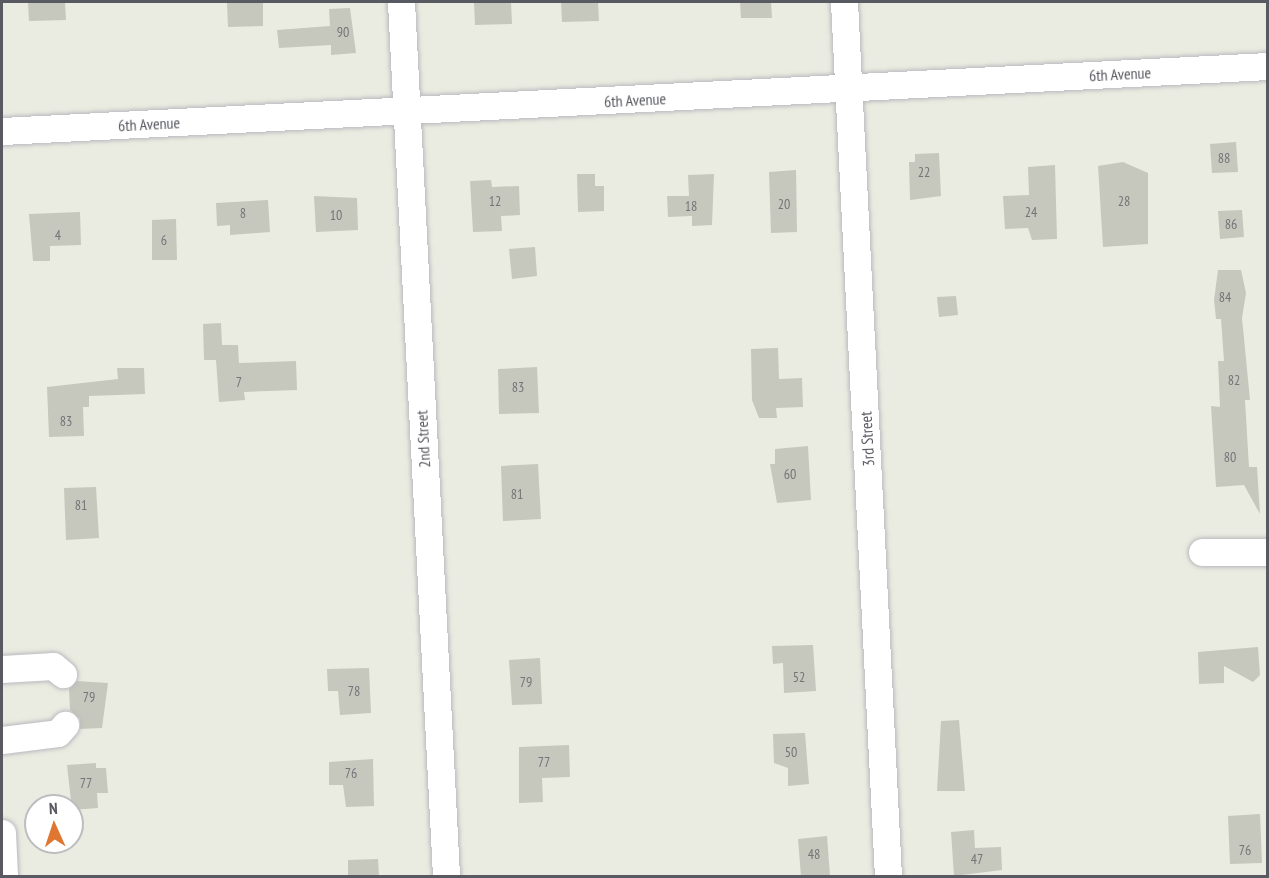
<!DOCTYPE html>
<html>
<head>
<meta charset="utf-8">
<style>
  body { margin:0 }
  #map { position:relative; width:1269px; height:878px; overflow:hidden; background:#ebece1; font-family:"PT Sans Narrow",sans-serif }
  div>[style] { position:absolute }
  .building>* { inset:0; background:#c6c7bd }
  .roads { filter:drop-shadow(0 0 2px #b9b9bf) drop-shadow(0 0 2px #b9b9bf) }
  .minor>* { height:27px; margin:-13.5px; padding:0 13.5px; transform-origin:13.5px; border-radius:13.5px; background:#fff }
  span { translate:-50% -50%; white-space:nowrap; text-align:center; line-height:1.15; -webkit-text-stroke:4.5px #fff; paint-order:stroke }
  .number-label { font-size:14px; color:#747578 }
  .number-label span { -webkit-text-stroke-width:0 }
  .street-label { font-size:16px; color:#595a61 }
  .frame { position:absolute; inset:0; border:3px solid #595a61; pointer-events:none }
  .north { position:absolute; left:24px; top:794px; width:60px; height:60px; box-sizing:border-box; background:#fff; border:2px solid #bdbdc0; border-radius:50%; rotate:357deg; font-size:16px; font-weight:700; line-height:24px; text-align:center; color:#595a61 }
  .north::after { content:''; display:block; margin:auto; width:21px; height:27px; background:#df7733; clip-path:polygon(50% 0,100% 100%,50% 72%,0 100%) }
</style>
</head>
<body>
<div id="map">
  <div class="building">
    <div style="clip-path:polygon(28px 2px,65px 2px,66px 20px,29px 21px)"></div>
    <div style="clip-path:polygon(263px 2px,263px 26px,228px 27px,227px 3px)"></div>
    <div style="clip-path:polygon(474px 2px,511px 2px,512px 24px,475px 25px)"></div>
    <div style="clip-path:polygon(561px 2px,598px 2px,599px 21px,562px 22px)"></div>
    <div style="clip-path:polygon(740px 2px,771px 2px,772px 18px,741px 18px)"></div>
    <div style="clip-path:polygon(350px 8px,356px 53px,331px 55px,331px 45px,279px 48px,277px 30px,330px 26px,329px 9px)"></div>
    <div style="clip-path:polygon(1236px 142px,1238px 172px,1212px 173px,1210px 144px)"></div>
    <div style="clip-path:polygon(939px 153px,941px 196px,910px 200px,909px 162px,915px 162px,915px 154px)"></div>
    <div style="clip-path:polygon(1123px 162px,1148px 173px,1148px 244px,1103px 247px,1098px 166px)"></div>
    <div style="clip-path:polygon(1055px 165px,1057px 239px,1032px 240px,1028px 228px,1005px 229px,1003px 196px,1029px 195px,1028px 167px)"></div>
    <div style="clip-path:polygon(796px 170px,797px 232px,771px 233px,769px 172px)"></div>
    <div style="clip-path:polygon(577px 174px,595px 174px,595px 186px,604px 186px,604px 211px,578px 212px)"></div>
    <div style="clip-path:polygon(714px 174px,712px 225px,692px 226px,692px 216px,668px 217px,667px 196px,689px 196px,688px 175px)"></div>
    <div style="clip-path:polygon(491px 180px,492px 187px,519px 186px,520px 215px,501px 216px,502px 231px,473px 232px,470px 181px)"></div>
    <div style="clip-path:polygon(314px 196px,357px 198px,358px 230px,316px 232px)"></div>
    <div style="clip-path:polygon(268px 200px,270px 232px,230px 235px,230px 225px,217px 226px,216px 203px)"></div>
    <div style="clip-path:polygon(1242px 210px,1244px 237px,1220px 239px,1218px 211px)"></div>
    <div style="clip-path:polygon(80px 212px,81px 245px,50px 246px,50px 261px,33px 261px,29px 214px)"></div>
    <div style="clip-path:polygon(176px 219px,177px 260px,152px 260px,152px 220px)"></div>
    <div style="clip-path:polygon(535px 247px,537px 276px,512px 279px,509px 249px)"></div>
    <div style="clip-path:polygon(1218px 270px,1241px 270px,1246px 293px,1242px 318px,1250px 400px,1245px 400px,1249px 467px,1257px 467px,1260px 514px,1244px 485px,1216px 487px,1211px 406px,1220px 407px,1218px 361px,1224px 361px,1221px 319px,1216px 319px,1214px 300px)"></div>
    <div style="clip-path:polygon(956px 296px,958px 315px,939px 317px,937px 297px)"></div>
    <div style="clip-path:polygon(221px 323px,222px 345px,238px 345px,239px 363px,296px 361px,297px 390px,244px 392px,245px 400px,219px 402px,216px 360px,204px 360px,203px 324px)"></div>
    <div style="clip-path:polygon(778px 348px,779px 379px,802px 378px,803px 407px,776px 408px,777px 418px,759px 418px,752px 400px,751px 349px)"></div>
    <div style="clip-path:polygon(537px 367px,539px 413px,499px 414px,498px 369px)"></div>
    <div style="clip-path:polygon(117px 368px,144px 368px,145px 394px,89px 396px,89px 407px,83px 407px,84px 436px,49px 437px,47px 387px,118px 379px)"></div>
    <div style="clip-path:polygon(808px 446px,811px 500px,777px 503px,770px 464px,775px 464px,775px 449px)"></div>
    <div style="clip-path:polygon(538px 464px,541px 519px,503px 521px,501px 466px)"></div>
    <div style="clip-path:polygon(96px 487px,99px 538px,66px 540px,64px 488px)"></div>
    <div style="clip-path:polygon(813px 645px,816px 691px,784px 693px,783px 663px,773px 664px,772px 646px)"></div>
    <div style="clip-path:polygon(1258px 647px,1260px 675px,1253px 682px,1224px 666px,1224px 683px,1199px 684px,1198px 652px)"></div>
    <div style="clip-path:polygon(540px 658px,542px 704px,512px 705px,509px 660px)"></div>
    <div style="clip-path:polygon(369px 668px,371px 713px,340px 715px,338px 691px,328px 691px,327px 669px)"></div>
    <div style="clip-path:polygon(77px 681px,108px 683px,102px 728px,80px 729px,80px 719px,70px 710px,69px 689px)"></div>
    <div style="clip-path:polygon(959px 720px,965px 791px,937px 791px,941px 721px)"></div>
    <div style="clip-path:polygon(805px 733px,809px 784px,788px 786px,788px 768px,774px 763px,773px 734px)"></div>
    <div style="clip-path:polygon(569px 745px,570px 777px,542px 778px,543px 802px,519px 803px,519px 747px)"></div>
    <div style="clip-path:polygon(373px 759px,374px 806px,346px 807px,343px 785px,329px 785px,329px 762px)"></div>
    <div style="clip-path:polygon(96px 763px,96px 768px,106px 768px,108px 793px,97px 793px,98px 808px,72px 810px,67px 765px)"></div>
    <div style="clip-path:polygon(1260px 814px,1262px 863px,1230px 864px,1228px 816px)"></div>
    <div style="clip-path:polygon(974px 830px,975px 848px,1001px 847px,1002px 870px,954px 876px,951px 832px)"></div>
    <div style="clip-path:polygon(827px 836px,830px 876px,801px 876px,798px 839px)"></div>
    <div style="clip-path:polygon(378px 859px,379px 876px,348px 876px,348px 860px)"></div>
  </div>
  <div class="roads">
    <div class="minor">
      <div style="left:401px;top:2px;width:875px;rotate:87.05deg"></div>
      <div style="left:844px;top:2px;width:875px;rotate:87.12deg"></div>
      <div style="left:2px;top:131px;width:1268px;rotate:-2.94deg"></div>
      <div style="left:1202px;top:552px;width:66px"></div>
      <div style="left:2px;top:669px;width:51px;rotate:-3.4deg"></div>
      <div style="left:53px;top:666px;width:13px;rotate:39deg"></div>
      <div style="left:2px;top:740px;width:56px;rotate:-7.1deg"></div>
      <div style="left:58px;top:733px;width:11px;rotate:-49deg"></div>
      <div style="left:2px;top:833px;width:43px;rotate:87.3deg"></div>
    </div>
  </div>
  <div class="number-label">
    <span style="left:343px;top:32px">90</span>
    <span style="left:1224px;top:158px">88</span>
    <span style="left:924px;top:172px">22</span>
    <span style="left:495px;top:201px">12</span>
    <span style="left:1124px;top:201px">28</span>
    <span style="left:784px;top:204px">20</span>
    <span style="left:691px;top:206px">18</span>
    <span style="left:1031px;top:212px">24</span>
    <span style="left:243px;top:213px">8</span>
    <span style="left:336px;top:215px">10</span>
    <span style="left:1231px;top:224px">86</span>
    <span style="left:58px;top:235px">4</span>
    <span style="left:164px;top:240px">6</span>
    <span style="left:1225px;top:297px">84</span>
    <span style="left:1234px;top:380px">82</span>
    <span style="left:239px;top:382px">7</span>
    <span style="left:518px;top:387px">83</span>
    <span style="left:66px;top:421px">83</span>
    <span style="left:1230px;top:457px">80</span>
    <span style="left:790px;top:474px">60</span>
    <span style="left:517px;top:494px">81</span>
    <span style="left:81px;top:505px">81</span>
    <span style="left:799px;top:677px">52</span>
    <span style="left:526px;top:682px">79</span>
    <span style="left:354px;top:691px">78</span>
    <span style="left:89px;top:697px">79</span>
    <span style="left:791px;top:752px">50</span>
    <span style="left:544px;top:762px">77</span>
    <span style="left:351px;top:773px">76</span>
    <span style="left:86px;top:783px">77</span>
    <span style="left:1245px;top:850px">76</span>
    <span style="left:814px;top:854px">48</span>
    <span style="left:977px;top:859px">47</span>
  </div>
  <div class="street-label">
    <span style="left:1120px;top:74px;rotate:-3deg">6th Avenue</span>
    <span style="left:635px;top:100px;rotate:-3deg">6th Avenue</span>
    <span style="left:149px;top:124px;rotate:-3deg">6th Avenue</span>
    <span style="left:423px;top:439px;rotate:-93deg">2nd Street</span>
    <span style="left:867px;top:439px;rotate:-93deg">3rd Street</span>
  </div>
  <div class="frame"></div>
  <div class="north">N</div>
</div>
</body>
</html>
